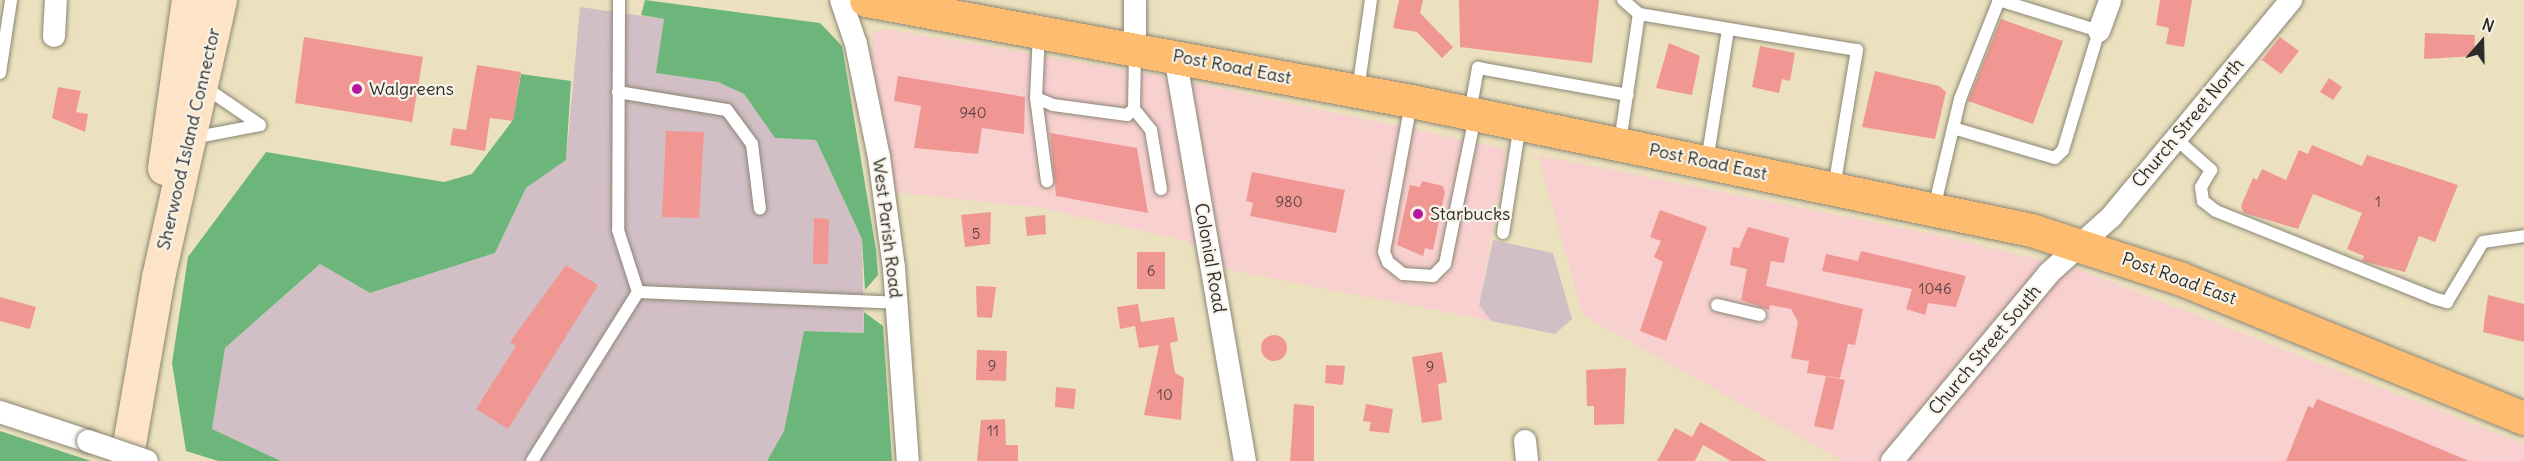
<!DOCTYPE html>
<html>
<head>
<meta charset="utf-8">
<style>
  body { margin:0 }
  #map { position:relative; width:2524px; height:461px; overflow:hidden; background:#ebe1bf; font-family:Delius,sans-serif }
  div>[style] { position:absolute }
  .built>* { inset:0; background:#f7d0cf }
  .industrial>* { inset:0; background:#d2bec5 }
  .forest>* { inset:0; background:#6cb67c }
  .building>* { inset:0; background:#f19793 }
  .round { border-radius:50% }
  .roads { filter:drop-shadow(0 0 2px #8b8675) drop-shadow(0 0 2px #8b8675) }
  .service>* { height:12px; margin:-6px; padding:0 6px; transform-origin:6px; border-radius:6px; background:#fff }
  .minor>* { height:22px; margin:-11px; padding:0 11px; transform-origin:11px; border-radius:11px; background:#fff }
  .secondary>* { height:33px; margin:-16.5px; padding:0 16.5px; transform-origin:16.5px; border-radius:16.5px; background:#fee4c6 }
  .primary>* { height:33px; margin:-16.5px; padding:0 16.5px; transform-origin:16.5px; border-radius:16.5px; background:#fdbc70 }
  .bridges { filter:drop-shadow(0 0 2px #8b8675) drop-shadow(0 0 2px #8b8675) }
  .minor-bridge>* { height:22px; margin:-11px; padding:0 11px; transform-origin:11px; border-radius:11px; background:#fff }
  .dots>* { width:16px; height:16px; translate:-50% -50%; box-sizing:border-box; border:3px solid #f7f3e8; border-radius:50% }
  span { translate:-50% -50%; white-space:nowrap; text-align:center; line-height:1.15; -webkit-text-stroke:4.5px #f7f3e8; paint-order:stroke }
  .number-label { font-size:15px; color:#5c4645 }
  .number-label span { -webkit-text-stroke-width:0 }
  .street-label { font-size:18px; color:#2b2b2b }
  .poi-label { font-size:18px; color:#2b2b2b }
  .left { translate:0 -50%; text-align:left }
  .north { position:absolute; left:2452px; top:12px; width:60px; height:60px; -webkit-text-stroke:4px #f7f3e8; paint-order:stroke; rotate:20deg; font-size:16px; font-weight:700; line-height:24px; text-align:center; color:#2b2b2b }
  .north::after { content:''; display:block; margin:auto; width:21px; height:27px; background:#2b2b2b; clip-path:polygon(50% 0,100% 100%,50% 72%,0 100%) }
</style>
</head>
<body>
<div id="map">
  <div class="built">
    <div style="clip-path:polygon(885px 29px,1156px 75px,1507px 149px,1479px 305px,1491px 321px,1226px 269px,1187px 241px,1042px 208px,895px 192px,871px 58px,873px 32px)"></div>
    <div style="clip-path:polygon(1538px 155px,1932px 234px,2081px 270px,2524px 444px,2524px 461px,1843px 461px,1583px 315px)"></div>
  </div>
  <div class="industrial">
    <div style="clip-path:polygon(580px 7px,664px 19px,657px 73px,718px 82px,744px 94px,775px 138px,816px 140px,862px 239px,864px 333px,804px 331px,784px 431px,767px 461px,281px 461px,212px 429px,225px 348px,320px 264px,370px 293px,495px 253px,526px 188px,566px 160px)"></div>
    <div style="clip-path:polygon(1493px 240px,1553px 253px,1572px 319px,1555px 334px,1491px 321px,1479px 305px)"></div>
  </div>
  <div class="forest">
    <div style="clip-path:polygon(645px 0,820px 23px,842px 46px,876px 250px,878px 275px,865px 290px,862px 239px,816px 140px,775px 138px,744px 94px,718px 82px,656px 73px,664px 19px,641px 15px)"></div>
    <div style="clip-path:polygon(521px 74px,571px 81px,566px 160px,526px 188px,495px 253px,370px 293px,320px 264px,225px 348px,212px 429px,281px 461px,218px 461px,186px 451px,172px 363px,188px 257px,266px 152px,444px 182px,472px 174px,513px 120px)"></div>
    <div style="clip-path:polygon(864px 312px,883px 326px,892px 461px,767px 461px,784px 431px,804px 331px,864px 333px)"></div>
    <div style="clip-path:polygon(0 431px,91px 461px,0 461px)"></div>
  </div>
  <div class="building">
    <div style="clip-path:polygon(1399px 0,1423px 0,1420px 13px,1453px 47px,1442px 58px,1417px 32px,1393px 28px)"></div>
    <div style="clip-path:polygon(1459px 0,1599px 0,1592px 63px,1460px 47px)"></div>
    <div style="clip-path:polygon(2160px 0,2192px 0,2184px 47px,2166px 44px,2169px 28px,2156px 25px)"></div>
    <div style="clip-path:polygon(2001px 19px,2063px 41px,2033px 124px,1968px 101px)"></div>
    <div style="clip-path:polygon(2425px 33px,2475px 35px,2474px 56px,2424px 59px)"></div>
    <div style="clip-path:polygon(304px 37px,423px 57px,412px 122px,295px 103px)"></div>
    <div style="clip-path:polygon(2280px 37px,2299px 51px,2281px 74px,2262px 60px)"></div>
    <div style="clip-path:polygon(1669px 43px,1700px 56px,1692px 95px,1656px 88px)"></div>
    <div style="clip-path:polygon(1760px 46px,1795px 53px,1790px 81px,1782px 79px,1779px 93px,1752px 87px)"></div>
    <div style="clip-path:polygon(477px 65px,521px 72px,513px 121px,490px 118px,485px 151px,450px 145px,453px 128px,466px 130px)"></div>
    <div style="clip-path:polygon(1875px 71px,1939px 86px,1946px 92px,1935px 139px,1862px 127px)"></div>
    <div style="clip-path:polygon(898px 76px,1025px 97px,1024px 134px,982px 128px,978px 154px,914px 148px,921px 106px,894px 101px)"></div>
    <div style="clip-path:polygon(2329px 78px,2342px 87px,2333px 100px,2320px 92px)"></div>
    <div style="clip-path:polygon(58px 87px,81px 91px,76px 112px,88px 114px,85px 132px,52px 118px)"></div>
    <div style="clip-path:polygon(666px 131px,704px 132px,699px 218px,662px 217px)"></div>
    <div style="clip-path:polygon(1050px 133px,1137px 148px,1148px 213px,1056px 196px)"></div>
    <div style="clip-path:polygon(2312px 145px,2362px 166px,2367px 155px,2458px 185px,2435px 242px,2419px 236px,2405px 272px,2362px 261px,2364px 256px,2347px 249px,2362px 213px,2313px 194px,2298px 229px,2244px 213px,2241px 206px,2253px 178px,2257px 180px,2262px 169px,2286px 180px,2299px 150px,2308px 154px)"></div>
    <div style="clip-path:polygon(1252px 172px,1345px 190px,1336px 233px,1250px 216px,1253px 203px,1246px 201px)"></div>
    <div style="clip-path:polygon(1422px 181px,1443px 186px,1445px 192px,1433px 250px,1425px 248px,1423px 256px,1397px 245px,1410px 185px,1420px 187px)"></div>
    <div style="clip-path:polygon(1660px 210px,1707px 227px,1666px 341px,1640px 331px,1663px 262px,1654px 257px,1661px 241px,1650px 237px)"></div>
    <div style="clip-path:polygon(991px 212px,990px 244px,965px 247px,961px 215px)"></div>
    <div style="clip-path:polygon(1045px 215px,1046px 234px,1027px 236px,1025px 217px)"></div>
    <div style="clip-path:polygon(814px 218px,829px 219px,828px 264px,813px 264px)"></div>
    <div style="clip-path:polygon(1748px 227px,1789px 238px,1784px 263px,1771px 261px,1766px 286px,1863px 309px,1855px 345px,1848px 344px,1840px 378px,1807px 373px,1809px 361px,1791px 358px,1798px 322px,1791px 309px,1770px 305px,1769px 310px,1741px 300px,1747px 269px,1730px 265px,1733px 247px,1739px 248px)"></div>
    <div style="clip-path:polygon(1861px 251px,1966px 276px,1956px 307px,1928px 303px,1925px 315px,1906px 309px,1912px 289px,1822px 271px,1826px 254px,1858px 261px)"></div>
    <div style="clip-path:polygon(1137px 252px,1165px 252px,1165px 289px,1137px 289px)"></div>
    <div style="clip-path:polygon(566px 265px,598px 285px,508px 429px,476px 409px,516px 346px,510px 342px)"></div>
    <div style="clip-path:polygon(976px 286px,996px 287px,992px 318px,977px 317px)"></div>
    <div style="clip-path:polygon(2488px 295px,2524px 304px,2524px 342px,2483px 332px)"></div>
    <div style="clip-path:polygon(0 297px,36px 307px,30px 329px,0 321px)"></div>
    <div style="clip-path:polygon(1138px 304px,1141px 322px,1174px 317px,1178px 341px,1170px 343px,1175px 373px,1184px 378px,1181px 420px,1144px 415px,1159px 345px,1139px 348px,1135px 326px,1120px 329px,1117px 307px)"></div>
    <div class="round" style="left:1261px;top:335px;width:26px;height:26px"></div>
    <div style="clip-path:polygon(977px 350px,1007px 351px,1006px 381px,976px 380px)"></div>
    <div style="clip-path:polygon(1442px 352px,1447px 382px,1438px 384px,1442px 420px,1422px 423px,1412px 357px)"></div>
    <div style="clip-path:polygon(1326px 365px,1345px 366px,1343px 385px,1325px 383px)"></div>
    <div style="clip-path:polygon(1626px 368px,1624px 424px,1594px 425px,1594px 406px,1587px 406px,1586px 370px)"></div>
    <div style="clip-path:polygon(1826px 376px,1845px 380px,1833px 430px,1814px 426px)"></div>
    <div style="clip-path:polygon(1056px 387px,1076px 389px,1074px 409px,1055px 407px)"></div>
    <div style="clip-path:polygon(2317px 399px,2400px 432px,2469px 461px,2286px 461px,2308px 406px,2313px 408px)"></div>
    <div style="clip-path:polygon(1294px 404px,1314px 406px,1314px 461px,1290px 461px)"></div>
    <div style="clip-path:polygon(1366px 404px,1393px 409px,1389px 433px,1369px 431px,1371px 422px,1363px 421px)"></div>
    <div style="clip-path:polygon(1005px 419px,1006px 445px,1018px 445px,1018px 461px,977px 461px,981px 420px)"></div>
    <div style="clip-path:polygon(1700px 422px,1711px 428px,1767px 461px,1731px 461px,1703px 445px,1695px 461px,1657px 461px,1675px 428px,1692px 437px)"></div>
  </div>
  <div class="roads">
    <div class="service">
      <div style="left:619px;top:0;width:230px;rotate:90.2deg"></div>
      <div style="left:618px;top:230px;width:65px;rotate:72.1deg"></div>
      <div style="left:638px;top:292px;width:259px;rotate:2.4deg"></div>
      <div style="left:1623px;top:0;width:21px;rotate:41deg"></div>
      <div style="left:1039px;top:32px;width:66px;rotate:92.6deg"></div>
      <div style="left:1036px;top:98px;width:18px;rotate:22deg"></div>
      <div style="left:1053px;top:105px;width:75px;rotate:7.7deg"></div>
      <div style="left:1127px;top:115px;width:9px;rotate:-41deg"></div>
      <div style="left:1134px;top:109px;width:57px;rotate:-89deg"></div>
      <div style="left:0;top:73px;width:74px;rotate:-81.4deg"></div>
      <div style="left:1358px;top:90px;width:91px;rotate:-81.8deg"></div>
      <div style="left:618px;top:92px;width:110px;rotate:9.4deg"></div>
      <div style="left:727px;top:110px;width:42px;rotate:53.7deg"></div>
      <div style="left:752px;top:144px;width:65px;rotate:83deg"></div>
      <div style="left:1036px;top:98px;width:84px;rotate:82.5deg"></div>
      <div style="left:1411px;top:103px;width:151px;rotate:100.3deg"></div>
      <div style="left:1384px;top:252px;width:11px;rotate:68deg"></div>
      <div style="left:1388px;top:262px;width:19px;rotate:39deg"></div>
      <div style="left:1403px;top:274px;width:30px;rotate:4deg"></div>
      <div style="left:1433px;top:276px;width:17px;rotate:-45deg"></div>
      <div style="left:1445px;top:264px;width:151px;rotate:-78.5deg"></div>
      <div style="left:1134px;top:109px;width:27px;rotate:51deg"></div>
      <div style="left:1151px;top:130px;width:60px;rotate:80.4deg"></div>
      <div style="left:1470px;top:112px;width:45px;rotate:-79.7deg"></div>
      <div style="left:1478px;top:68px;width:152px;rotate:10.2deg"></div>
      <div style="left:1953px;top:128px;width:106px;rotate:16.4deg"></div>
      <div style="left:2055px;top:158px;width:11px;rotate:-45deg"></div>
      <div style="left:2063px;top:150px;width:124px;rotate:-73.2deg"></div>
      <div style="left:2099px;top:31px;width:105px;rotate:-162.8deg"></div>
      <div style="left:2174px;top:137px;width:50px;rotate:41.7deg"></div>
      <div style="left:2211px;top:170px;width:20px;rotate:120deg"></div>
      <div style="left:2201px;top:187px;width:14px;rotate:82deg"></div>
      <div style="left:2203px;top:201px;width:16px;rotate:38deg"></div>
      <div style="left:2216px;top:211px;width:234px;rotate:21.8deg"></div>
      <div style="left:2433px;top:298px;width:15px;rotate:16deg"></div>
      <div style="left:2447px;top:302px;width:70px;rotate:-59deg"></div>
      <div style="left:2483px;top:242px;width:41px;rotate:-8.3deg"></div>
      <div style="left:192px;top:138px;width:69px;rotate:-10.8deg"></div>
      <div style="left:260px;top:125px;width:69px;rotate:-145.6deg"></div>
      <div style="left:1620px;top:142px;width:129px;rotate:-81.6deg"></div>
      <div style="left:1639px;top:14px;width:221px;rotate:9.4deg"></div>
      <div style="left:1857px;top:50px;width:139px;rotate:99.5deg"></div>
      <div style="left:1707px;top:161px;width:133px;rotate:-80.9deg"></div>
      <div style="left:1934px;top:208px;width:112px;rotate:-76.6deg"></div>
      <div style="left:1960px;top:99px;width:106px;rotate:-68.5deg"></div>
      <div style="left:1503px;top:233px;width:110px;rotate:-81.1deg"></div>
      <div style="left:1717px;top:305px;width:44px;rotate:13.1deg"></div>
      <div style="left:532px;top:461px;width:199px;rotate:-57.9deg"></div>
    </div>
    <div class="minor">
      <div style="left:841px;top:0;width:46px;rotate:71.2deg"></div>
      <div style="left:856px;top:44px;width:115px;rotate:78.5deg"></div>
      <div style="left:879px;top:157px;width:112px;rotate:82.3deg"></div>
      <div style="left:894px;top:268px;width:194px;rotate:85.9deg"></div>
      <div style="left:1135px;top:0;width:48px;rotate:90deg"></div>
      <div style="left:2099px;top:31px;width:33px;rotate:-70deg"></div>
      <div style="left:54px;top:36px;width:36px;rotate:-87deg"></div>
      <div style="left:1175px;top:56px;width:411px;rotate:80.2deg"></div>
      <div style="left:0;top:412px;width:93px;rotate:18.2deg"></div>
      <div style="left:1525px;top:441px;width:20px;rotate:84deg"></div>
      <div style="left:1892px;top:461px;width:245px;rotate:-50.1deg"></div>
      <div style="left:2049px;top:273px;width:84px;rotate:-42.1deg"></div>
      <div style="left:2111px;top:217px;width:282px;rotate:-50.3deg"></div>
    </div>
    <div class="secondary">
      <div style="left:164px;top:168px;width:170px;rotate:-81.9deg"></div>
      <div style="left:126px;top:461px;width:187px;rotate:-80.1deg"></div>
      <div style="left:158px;top:277px;width:284px;rotate:-77.4deg"></div>
    </div>
    <div class="primary">
      <div style="left:866px;top:0;width:554px;rotate:10.5deg"></div>
      <div style="left:1411px;top:101px;width:633px;rotate:11.75deg"></div>
      <div style="left:2031px;top:230px;width:156px;rotate:18deg"></div>
      <div style="left:2179px;top:278px;width:372px;rotate:22.1deg"></div>
    </div>
  </div>
  <div class="bridges">
    <div class="minor-bridge">
      <div style="left:88px;top:441px;width:62px;rotate:18.7deg"></div>
    </div>
  </div>
  <div class="dots">
    <div style="left:357px;top:89px;background:#b5179e"></div>
    <div style="left:1418px;top:214px;background:#b5179e"></div>
  </div>
  <div class="number-label">
    <span style="left:973px;top:113px">940</span>
    <span style="left:1289px;top:202px">980</span>
    <span style="left:2378px;top:202px">1</span>
    <span style="left:976px;top:234px">5</span>
    <span style="left:1151px;top:271px">6</span>
    <span style="left:1935px;top:289px">1046</span>
    <span style="left:992px;top:366px">9</span>
    <span style="left:1430px;top:367px">9</span>
    <span style="left:1165px;top:395px">10</span>
    <span style="left:993px;top:431px">11</span>
  </div>
  <div class="street-label">
    <span style="left:1232px;top:67px;rotate:11deg">Post Road East</span>
    <span style="left:2188px;top:123px;rotate:-50deg">Church Street North</span>
    <span style="left:189px;top:139px;rotate:-77deg">Sherwood Island Connector</span>
    <span style="left:1708px;top:162px;rotate:12deg">Post Road East</span>
    <span style="left:887px;top:228px;rotate:83deg">West Parish Road</span>
    <span style="left:1210px;top:258px;rotate:80deg">Colonial Road</span>
    <span style="left:2179px;top:279px;rotate:20deg">Post Road East</span>
    <span style="left:1985px;top:350px;rotate:-50deg">Church Street South</span>
  </div>
  <div class="poi-label">
    <span class="left" style="left:369px;top:89px">Walgreens</span>
    <span class="left" style="left:1430px;top:214px">Starbucks</span>
  </div>
  <div class="north">N</div>
</div>
</body>
</html>
